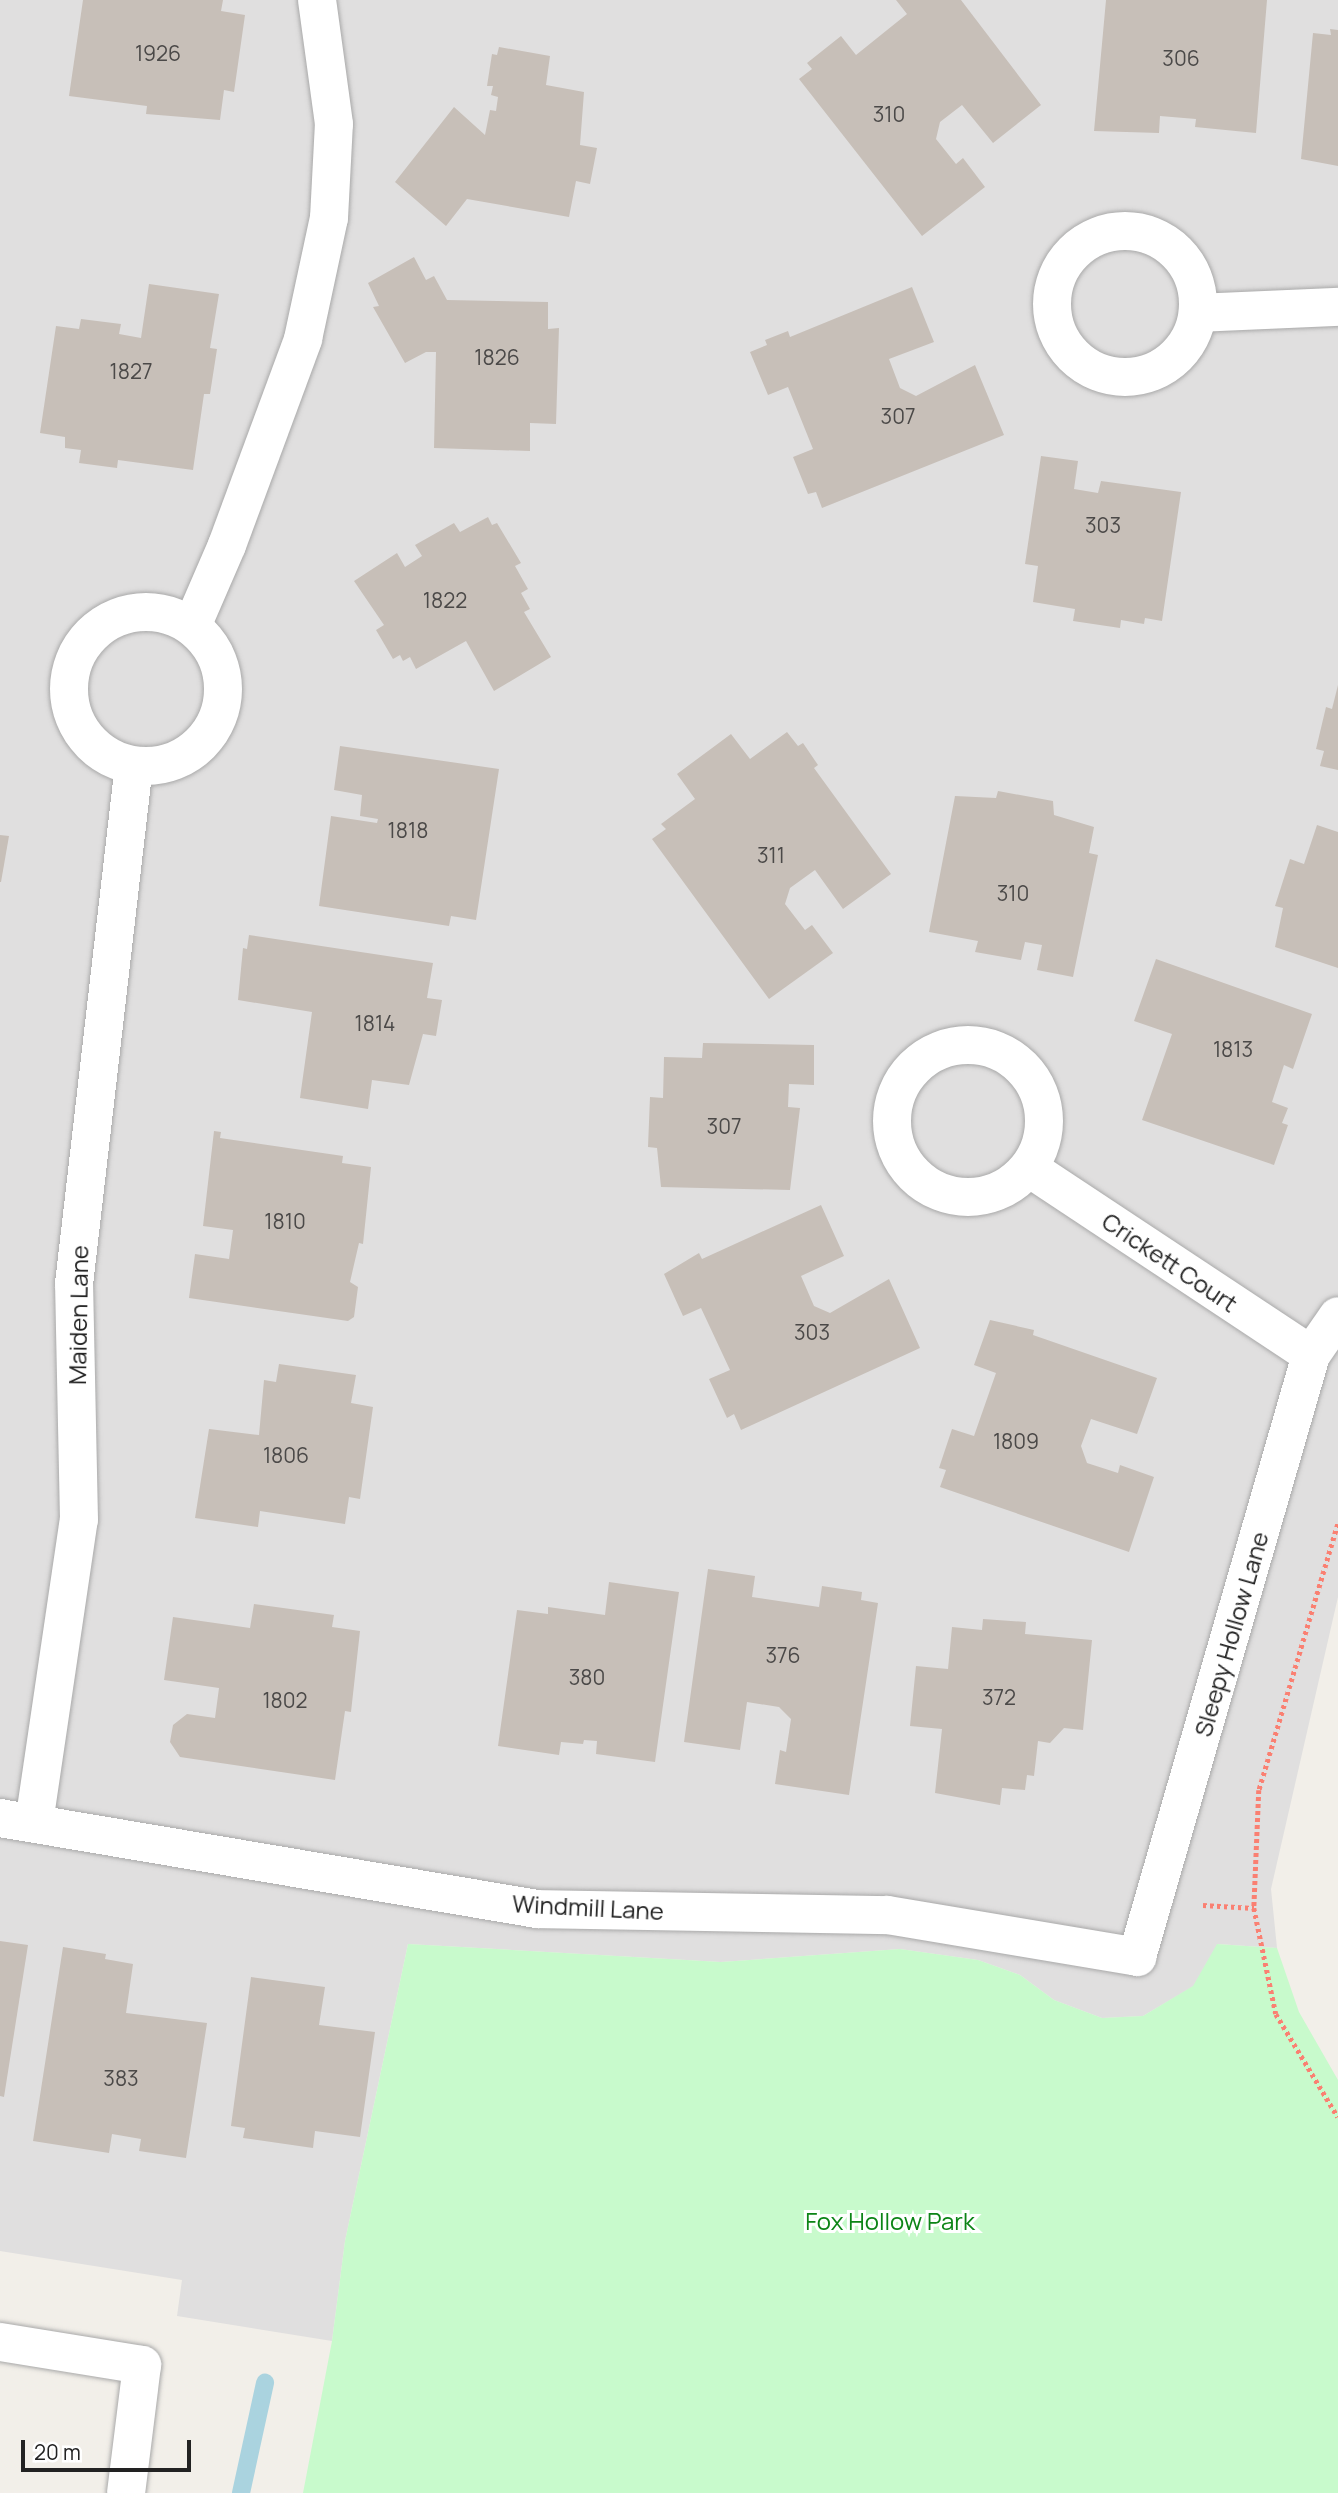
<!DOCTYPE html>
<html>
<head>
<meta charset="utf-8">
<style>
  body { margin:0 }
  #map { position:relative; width:1338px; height:2493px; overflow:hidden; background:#f2efe9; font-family:Manrope,sans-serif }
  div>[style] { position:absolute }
  .residential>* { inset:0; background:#e0dfdf }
  .park>* { inset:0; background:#c8facc }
  .stream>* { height:18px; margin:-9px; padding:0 9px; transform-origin:9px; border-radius:9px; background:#aad3df }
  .building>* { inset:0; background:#c7bfb8 }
  .path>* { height:4.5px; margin-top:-2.25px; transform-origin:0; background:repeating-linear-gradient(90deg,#fa8072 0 3.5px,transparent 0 7px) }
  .roads { filter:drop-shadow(0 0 2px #a9a9a9) drop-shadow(0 0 2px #a9a9a9) }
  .minor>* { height:38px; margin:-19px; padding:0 19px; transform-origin:19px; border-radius:19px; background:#fff }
  .minor>.ring { margin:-19px; padding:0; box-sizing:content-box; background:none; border:38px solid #fff; border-radius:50% }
  span { translate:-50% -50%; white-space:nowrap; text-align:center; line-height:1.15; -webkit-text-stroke:6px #fff; paint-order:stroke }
  .number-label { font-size:21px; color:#4b4948 }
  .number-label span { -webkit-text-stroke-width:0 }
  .street-label { font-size:24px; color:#222 }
  .park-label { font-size:24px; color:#0c8416 }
  .scale { position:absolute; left:21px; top:2440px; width:170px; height:32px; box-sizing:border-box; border:4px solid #222; border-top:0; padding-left:9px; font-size:21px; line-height:24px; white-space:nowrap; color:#222; -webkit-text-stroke:5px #fff; paint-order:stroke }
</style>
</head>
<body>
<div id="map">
  <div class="residential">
    <div style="clip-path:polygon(0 0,1338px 0,1338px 1597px,1271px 1889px,1277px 1948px,1218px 1944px,1194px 1986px,1143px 2016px,1102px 2018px,1054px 2000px,1020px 1975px,978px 1960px,900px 1949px,721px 1962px,408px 1944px,345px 2241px,332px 2341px,177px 2316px,182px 2280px,0 2251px)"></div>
  </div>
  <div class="park">
    <div style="clip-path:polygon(408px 1944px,721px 1962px,900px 1949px,978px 1960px,1020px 1975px,1054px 2000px,1102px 2018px,1143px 2016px,1193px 1986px,1217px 1944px,1277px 1948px,1299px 2012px,1338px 2080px,1338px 2493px,303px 2493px,332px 2341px,345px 2241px)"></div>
  </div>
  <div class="stream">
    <div style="left:241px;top:2493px;width:113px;rotate:-77.7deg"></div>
  </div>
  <div class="building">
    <div style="clip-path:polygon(83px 0,223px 0,221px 11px,245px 15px,234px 92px,224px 90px,220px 120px,146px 114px,147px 106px,69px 96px)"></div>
    <div style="clip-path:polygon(896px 0,961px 0,1041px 105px,993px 143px,962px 105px,940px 122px,936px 139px,956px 164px,963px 158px,985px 187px,922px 236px,799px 79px,812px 69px,807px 63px,841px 36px,856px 55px,907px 14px)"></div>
    <div style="clip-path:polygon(1106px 0,1267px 0,1256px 133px,1195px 127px,1196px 119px,1160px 116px,1159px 133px,1094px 131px)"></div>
    <div style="clip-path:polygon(1330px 29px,1338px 30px,1338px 166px,1301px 159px,1313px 33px,1331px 35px)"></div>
    <div style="clip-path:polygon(499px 47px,550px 56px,546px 85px,584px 92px,580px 145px,597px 148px,590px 184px,576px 181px,569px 217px,467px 199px,446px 226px,395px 182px,454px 107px,485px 135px,490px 110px,496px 111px,498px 97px,491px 95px,493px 86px,487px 86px,492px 54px,497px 55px)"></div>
    <div style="clip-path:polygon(414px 257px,426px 280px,434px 276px,447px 300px,548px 302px,548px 329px,559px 328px,556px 424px,530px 423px,530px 451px,434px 448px,436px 352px,426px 352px,405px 363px,373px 307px,379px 306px,368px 283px)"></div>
    <div style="clip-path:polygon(149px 284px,219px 294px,210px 348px,217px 349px,210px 394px,204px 394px,193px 470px,118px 460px,117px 468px,79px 463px,81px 450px,65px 448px,65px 437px,40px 433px,56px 326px,79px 329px,81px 319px,121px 324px,119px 334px,141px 338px)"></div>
    <div style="clip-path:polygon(912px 287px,934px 342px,889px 359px,900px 388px,916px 396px,975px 365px,1004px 435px,822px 508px,816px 492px,808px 494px,793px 457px,813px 449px,788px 387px,768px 395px,750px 352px,767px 345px,765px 340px,788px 331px,790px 337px)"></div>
    <div style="clip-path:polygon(1041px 456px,1078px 461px,1074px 489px,1098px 493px,1101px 481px,1181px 492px,1162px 621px,1145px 618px,1144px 624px,1121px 620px,1120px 628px,1073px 621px,1075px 609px,1033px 602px,1038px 566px,1025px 564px)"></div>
    <div style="clip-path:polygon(488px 517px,492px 525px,497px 523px,521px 563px,515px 566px,528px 589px,521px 593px,530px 609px,524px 612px,551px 657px,494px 691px,466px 641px,416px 669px,410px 657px,403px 661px,400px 655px,393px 659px,376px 630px,384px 625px,354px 581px,397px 553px,405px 567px,422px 556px,415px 545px,454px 523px,460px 532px)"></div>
    <div style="clip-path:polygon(1338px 685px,1338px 770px,1320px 766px,1324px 751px,1316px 749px,1326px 707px,1332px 709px)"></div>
    <div style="clip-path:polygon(787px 732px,798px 746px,803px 743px,818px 765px,814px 768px,891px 874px,843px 909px,815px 870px,790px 888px,785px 904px,805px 930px,812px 925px,833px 953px,769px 999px,652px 839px,666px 829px,661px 824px,695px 799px,677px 774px,731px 734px,750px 759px)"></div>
    <div style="clip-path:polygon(340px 746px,499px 769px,476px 920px,451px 916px,449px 926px,319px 906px,331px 816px,377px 823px,378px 819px,360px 816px,362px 795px,334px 790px)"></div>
    <div style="clip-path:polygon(998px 791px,1053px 801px,1054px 815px,1094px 827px,1089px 853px,1098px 855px,1073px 977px,1037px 970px,1042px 945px,1025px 942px,1021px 960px,975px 952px,978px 941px,929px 932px,955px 796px,996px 798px)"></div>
    <div style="clip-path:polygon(1317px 825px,1338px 832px,1338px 968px,1275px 947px,1283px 908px,1275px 906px,1290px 859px,1304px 864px)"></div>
    <div style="clip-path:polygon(0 835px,9px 836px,1px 882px,0 882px)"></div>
    <div style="clip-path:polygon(249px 935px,433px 963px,427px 998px,442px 1000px,436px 1036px,423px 1034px,409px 1085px,372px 1080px,368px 1109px,300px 1098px,312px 1012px,238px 1000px,243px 948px,247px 949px)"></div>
    <div style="clip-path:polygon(1156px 959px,1312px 1014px,1293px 1069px,1284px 1065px,1272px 1102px,1288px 1108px,1282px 1123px,1288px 1125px,1274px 1165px,1142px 1120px,1172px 1034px,1134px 1021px)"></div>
    <div style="clip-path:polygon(703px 1043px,814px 1045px,814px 1085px,789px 1084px,788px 1107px,800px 1108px,790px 1190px,661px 1187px,657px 1148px,648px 1147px,650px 1097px,663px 1098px,664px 1057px,702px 1058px)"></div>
    <div style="clip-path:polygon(214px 1131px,221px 1132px,220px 1138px,343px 1156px,342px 1163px,371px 1167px,363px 1244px,359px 1243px,350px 1282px,358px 1287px,354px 1317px,348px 1321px,189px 1298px,195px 1254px,229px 1259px,233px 1230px,203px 1226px)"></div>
    <div style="clip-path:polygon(821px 1205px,844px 1256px,801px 1276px,814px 1306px,830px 1313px,889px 1279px,920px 1348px,741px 1430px,734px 1414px,727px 1418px,709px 1379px,730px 1370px,701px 1308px,683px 1316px,664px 1274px,699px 1253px,702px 1259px)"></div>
    <div style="clip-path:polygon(990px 1320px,1034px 1330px,1033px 1335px,1157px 1378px,1137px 1434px,1091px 1419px,1081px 1446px,1087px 1463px,1118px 1473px,1120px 1465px,1154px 1477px,1129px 1552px,940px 1487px,946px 1470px,939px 1468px,952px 1429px,974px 1436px,996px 1373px,974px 1365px)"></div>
    <div style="clip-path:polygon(279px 1364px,356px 1375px,351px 1403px,373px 1407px,360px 1499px,349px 1497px,345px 1524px,260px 1511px,258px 1527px,195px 1518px,209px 1429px,259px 1435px,264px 1380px,276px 1382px)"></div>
    <div style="clip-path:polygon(708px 1569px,755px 1576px,752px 1597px,819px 1607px,822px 1586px,862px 1592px,861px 1600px,878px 1603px,849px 1795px,775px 1784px,780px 1750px,786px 1752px,791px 1719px,779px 1707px,747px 1702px,740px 1750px,684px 1742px)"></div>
    <div style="clip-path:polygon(609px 1582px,679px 1592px,655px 1762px,596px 1754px,597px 1741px,584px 1740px,583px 1744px,561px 1742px,559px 1755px,498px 1746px,517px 1610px,548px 1614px,548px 1607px,605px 1615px)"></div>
    <div style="clip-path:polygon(254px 1604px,334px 1615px,332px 1627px,360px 1631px,351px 1712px,345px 1711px,335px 1780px,180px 1757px,170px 1742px,173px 1725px,187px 1714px,215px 1718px,219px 1688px,164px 1680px,173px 1617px,250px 1628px)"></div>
    <div style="clip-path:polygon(983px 1619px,1026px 1622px,1025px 1634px,1092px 1640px,1083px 1730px,1064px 1728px,1050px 1743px,1038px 1741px,1034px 1776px,1027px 1775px,1025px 1790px,1002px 1788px,1000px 1805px,935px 1793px,942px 1729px,910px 1726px,916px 1666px,948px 1669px,952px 1627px,982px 1630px)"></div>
    <div style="clip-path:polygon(0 1941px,28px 1945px,4px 2097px,0 2096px)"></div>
    <div style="clip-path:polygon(63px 1947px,106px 1954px,105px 1959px,133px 1964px,126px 2013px,207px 2023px,186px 2158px,139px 2151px,141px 2139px,112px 2134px,109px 2153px,33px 2141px)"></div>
    <div style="clip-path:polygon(251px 1977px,325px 1987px,319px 2025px,375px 2032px,360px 2137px,315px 2131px,313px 2148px,243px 2138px,245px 2128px,231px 2126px)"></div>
  </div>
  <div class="path">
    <div style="left:1338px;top:1524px;width:277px;rotate:106.5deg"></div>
    <div style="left:1259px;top:1790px;width:118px;rotate:92.4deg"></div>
    <div style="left:1254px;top:1908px;width:108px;rotate:78.3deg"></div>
    <div style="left:1276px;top:2014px;width:120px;rotate:59deg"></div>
    <div style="left:1203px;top:1905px;width:51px;rotate:3.4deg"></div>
  </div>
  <div class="roads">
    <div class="minor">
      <div class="ring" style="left:1052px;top:231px;width:108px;height:108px"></div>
      <div style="left:1198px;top:313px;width:140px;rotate:-2.5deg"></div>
      <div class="ring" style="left:69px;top:612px;width:116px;height:116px"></div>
      <div style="left:192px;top:626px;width:88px;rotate:-66.6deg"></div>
      <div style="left:227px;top:545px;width:220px;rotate:-69.7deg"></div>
      <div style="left:303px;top:339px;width:124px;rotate:-77.9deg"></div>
      <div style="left:329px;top:218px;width:94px;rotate:-87deg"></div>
      <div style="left:334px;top:124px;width:125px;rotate:-97.8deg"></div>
      <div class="ring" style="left:892px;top:1045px;width:114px;height:114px"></div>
      <div style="left:1029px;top:1168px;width:338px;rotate:33.5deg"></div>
      <div style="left:0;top:1818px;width:545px;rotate:9.62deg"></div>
      <div style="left:537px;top:1909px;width:350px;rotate:1deg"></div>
      <div style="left:887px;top:1915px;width:254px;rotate:9.5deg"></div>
      <div style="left:1137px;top:1957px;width:627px;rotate:-73.88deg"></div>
      <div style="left:1311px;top:1355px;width:47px;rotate:-55.3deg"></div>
      <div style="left:34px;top:1823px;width:306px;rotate:-81.6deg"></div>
      <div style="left:79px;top:1520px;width:236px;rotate:-91.2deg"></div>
      <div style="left:74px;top:1284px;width:522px;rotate:-83.41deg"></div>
      <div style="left:0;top:2342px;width:144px;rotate:9.2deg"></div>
      <div style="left:142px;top:2365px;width:129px;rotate:97.1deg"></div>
    </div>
  </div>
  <div class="number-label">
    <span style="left:158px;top:53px">1926</span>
    <span style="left:1181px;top:58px">306</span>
    <span style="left:889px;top:114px">310</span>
    <span style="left:497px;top:357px">1826</span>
    <span style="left:131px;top:371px">1827</span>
    <span style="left:898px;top:416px">307</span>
    <span style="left:1103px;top:525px">303</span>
    <span style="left:445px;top:600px">1822</span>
    <span style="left:408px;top:830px">1818</span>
    <span style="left:771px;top:855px">311</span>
    <span style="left:1013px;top:893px">310</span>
    <span style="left:375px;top:1023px">1814</span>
    <span style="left:1233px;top:1049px">1813</span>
    <span style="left:724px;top:1126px">307</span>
    <span style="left:285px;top:1221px">1810</span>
    <span style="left:812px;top:1332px">303</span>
    <span style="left:1016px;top:1441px">1809</span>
    <span style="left:286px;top:1455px">1806</span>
    <span style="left:783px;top:1655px">376</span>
    <span style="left:587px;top:1677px">380</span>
    <span style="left:999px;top:1697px">372</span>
    <span style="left:285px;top:1700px">1802</span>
    <span style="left:121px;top:2078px">383</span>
  </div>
  <div class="street-label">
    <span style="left:1170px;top:1262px;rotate:34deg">Crickett Court</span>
    <span style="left:78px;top:1315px;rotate:-89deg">Maiden Lane</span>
    <span style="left:1231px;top:1634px;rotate:-74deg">Sleepy Hollow Lane</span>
    <span style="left:588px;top:1907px;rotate:3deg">Windmill Lane</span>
  </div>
  <div class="park-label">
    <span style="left:890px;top:2221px">Fox Hollow Park</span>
  </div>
  <div class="scale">20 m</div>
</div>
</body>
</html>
